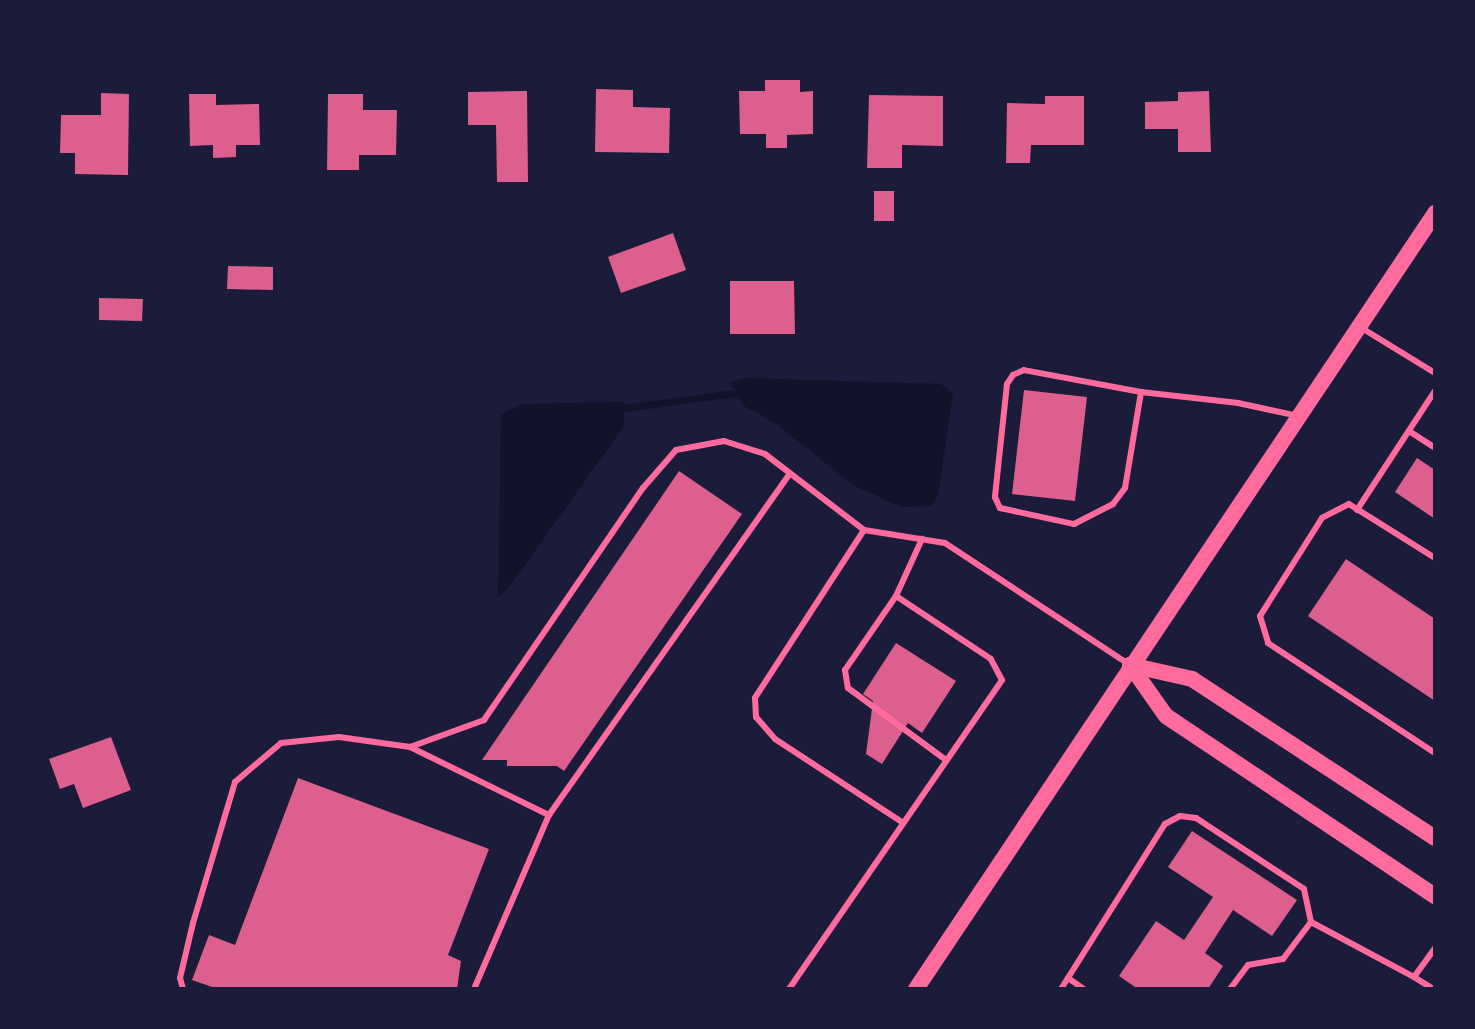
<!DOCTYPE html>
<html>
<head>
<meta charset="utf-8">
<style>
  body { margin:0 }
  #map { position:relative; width:1475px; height:1029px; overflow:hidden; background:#1b1b3a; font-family:Rubik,sans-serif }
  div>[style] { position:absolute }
  .water>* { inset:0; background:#12122b }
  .stream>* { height:7px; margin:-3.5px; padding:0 3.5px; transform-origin:3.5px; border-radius:3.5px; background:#12122b }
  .building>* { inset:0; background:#dd5f8e }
  .service>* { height:6px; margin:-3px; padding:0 3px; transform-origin:3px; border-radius:3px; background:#ff6b9d }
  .secondary>* { height:16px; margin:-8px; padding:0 8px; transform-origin:8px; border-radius:8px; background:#ff6b9d }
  span { translate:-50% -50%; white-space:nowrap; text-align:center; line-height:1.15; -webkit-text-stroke:7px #1b1b3a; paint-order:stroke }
  .frame { position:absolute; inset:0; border:42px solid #1b1b3a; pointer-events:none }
</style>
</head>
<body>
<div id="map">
  <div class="water">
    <div style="clip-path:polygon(746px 378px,941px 384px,953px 393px,938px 495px,931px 506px,901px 507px,853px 485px,775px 423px,744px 406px,729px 382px)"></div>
    <div style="clip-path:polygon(624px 402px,624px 426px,507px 590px,498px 597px,501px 415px,521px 404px)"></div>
  </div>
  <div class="stream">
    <div style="left:624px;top:408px;width:112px;rotate:-7.7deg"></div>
  </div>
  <div class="building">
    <div style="clip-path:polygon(765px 80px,800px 80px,800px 92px,813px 91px,813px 134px,787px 135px,787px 148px,766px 148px,766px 134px,740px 134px,739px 91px,765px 91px)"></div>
    <div style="clip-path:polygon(596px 89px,633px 90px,633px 107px,670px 108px,669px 153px,595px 152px)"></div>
    <div style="clip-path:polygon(527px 91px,528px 182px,497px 182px,496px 125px,468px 125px,468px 92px)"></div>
    <div style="clip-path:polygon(1209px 91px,1211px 152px,1178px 152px,1178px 129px,1145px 129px,1145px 102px,1178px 101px,1178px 92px)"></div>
    <div style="clip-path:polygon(101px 93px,129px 94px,128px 175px,75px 174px,75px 153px,60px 153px,61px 115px,101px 115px)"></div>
    <div style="clip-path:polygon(189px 94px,216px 94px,216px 105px,259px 104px,260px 145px,236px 145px,236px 157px,213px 158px,213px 145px,190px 146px)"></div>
    <div style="clip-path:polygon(328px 94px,363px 94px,363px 110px,397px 110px,396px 155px,359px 155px,359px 170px,327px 170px)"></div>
    <div style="clip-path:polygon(869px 95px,943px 96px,943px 146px,902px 145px,902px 168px,867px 168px)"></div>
    <div style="clip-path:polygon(1045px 96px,1084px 96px,1084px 145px,1031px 145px,1030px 163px,1006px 163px,1007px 103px,1045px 104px)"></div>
    <div style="clip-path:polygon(874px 191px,894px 191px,894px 221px,874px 221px)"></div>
    <div style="clip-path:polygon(673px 233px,686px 270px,621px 293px,608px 257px)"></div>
    <div style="clip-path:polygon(228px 266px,273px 267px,273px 290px,227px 289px)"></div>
    <div style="clip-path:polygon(730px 281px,794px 281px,795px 334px,730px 334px)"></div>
    <div style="clip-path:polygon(99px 298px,143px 299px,142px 321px,99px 320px)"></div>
    <div style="clip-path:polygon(1024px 390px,1087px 397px,1075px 501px,1012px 494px)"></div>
    <div style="clip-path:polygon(1417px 458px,1435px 470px,1435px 519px,1395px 492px)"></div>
    <div style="clip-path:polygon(679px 471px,742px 514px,564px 771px,557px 766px,507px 766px,507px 760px,482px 760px)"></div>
    <div style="clip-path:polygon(1346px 559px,1435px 619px,1435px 701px,1308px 616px)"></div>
    <div style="clip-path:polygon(896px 643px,956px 681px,922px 733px,908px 723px,882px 764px,866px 754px,873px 701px,863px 694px)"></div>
    <div style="clip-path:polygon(111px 737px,131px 790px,83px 808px,74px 784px,60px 789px,49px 759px)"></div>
    <div style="clip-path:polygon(298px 778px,489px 849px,448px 955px,461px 961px,457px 989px,218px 989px,192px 980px,209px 935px,235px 945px)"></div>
    <div style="clip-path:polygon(1192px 831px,1297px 900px,1272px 936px,1233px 910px,1205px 953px,1223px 966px,1208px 989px,1138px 989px,1119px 976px,1156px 921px,1184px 940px,1213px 897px,1168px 867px)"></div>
  </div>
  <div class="service">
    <div style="left:1360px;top:327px;width:88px;rotate:31.5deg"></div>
    <div style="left:1141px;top:392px;width:119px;rotate:-169.4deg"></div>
    <div style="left:1024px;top:370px;width:12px;rotate:156deg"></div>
    <div style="left:1013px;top:375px;width:11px;rotate:124deg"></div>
    <div style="left:1007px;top:384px;width:114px;rotate:96.1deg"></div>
    <div style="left:995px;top:497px;width:12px;rotate:66deg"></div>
    <div style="left:1000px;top:508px;width:76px;rotate:12.2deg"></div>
    <div style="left:1074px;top:524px;width:44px;rotate:-27.1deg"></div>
    <div style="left:1113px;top:504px;width:20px;rotate:-53deg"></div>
    <div style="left:1125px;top:488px;width:97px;rotate:-80.5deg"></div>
    <div style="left:1141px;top:392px;width:98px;rotate:6.5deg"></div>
    <div style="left:1238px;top:403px;width:61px;rotate:12.2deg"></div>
    <div style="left:1409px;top:431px;width:31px;rotate:33deg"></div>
    <div style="left:1357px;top:510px;width:142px;rotate:-56.8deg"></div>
    <div style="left:864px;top:530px;width:200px;rotate:123deg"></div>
    <div style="left:755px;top:698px;width:19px;rotate:87deg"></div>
    <div style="left:756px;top:717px;width:29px;rotate:49deg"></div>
    <div style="left:775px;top:739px;width:152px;rotate:33.2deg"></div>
    <div style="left:1435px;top:558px;width:102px;rotate:-147.9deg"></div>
    <div style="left:1349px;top:504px;width:30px;rotate:153deg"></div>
    <div style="left:1322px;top:518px;width:116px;rotate:122.3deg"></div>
    <div style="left:1260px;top:616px;width:28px;rotate:73deg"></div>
    <div style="left:1268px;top:643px;width:200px;rotate:33.4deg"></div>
    <div style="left:896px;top:596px;width:90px;rotate:124.6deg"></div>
    <div style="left:845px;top:670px;width:18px;rotate:81deg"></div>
    <div style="left:848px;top:688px;width:122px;rotate:36.3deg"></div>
    <div style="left:410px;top:747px;width:155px;rotate:26.1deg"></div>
    <div style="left:1414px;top:977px;width:22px;rotate:32deg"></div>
    <div style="left:1068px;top:978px;width:19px;rotate:35deg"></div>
    <div style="left:183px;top:989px;width:11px;rotate:-105deg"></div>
    <div style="left:180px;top:978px;width:57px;rotate:-76.7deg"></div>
    <div style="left:193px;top:923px;width:147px;rotate:-73.4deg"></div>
    <div style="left:235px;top:782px;width:60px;rotate:-40.3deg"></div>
    <div style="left:281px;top:743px;width:58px;rotate:-5.9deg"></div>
    <div style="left:339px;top:737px;width:72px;rotate:8deg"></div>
    <div style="left:410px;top:747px;width:79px;rotate:-20deg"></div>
    <div style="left:484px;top:720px;width:281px;rotate:-55.6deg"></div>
    <div style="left:643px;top:488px;width:50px;rotate:-49deg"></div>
    <div style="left:676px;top:450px;width:49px;rotate:-10.6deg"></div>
    <div style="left:724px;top:441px;width:43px;rotate:17.6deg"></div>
    <div style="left:765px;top:454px;width:125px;rotate:37.5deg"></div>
    <div style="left:864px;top:530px;width:82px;rotate:9.1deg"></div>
    <div style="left:945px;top:543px;width:222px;rotate:33.4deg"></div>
    <div style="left:474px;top:989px;width:189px;rotate:-66.7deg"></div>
    <div style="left:549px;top:815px;width:418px;rotate:-54.8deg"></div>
    <div style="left:789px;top:989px;width:375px;rotate:-55.4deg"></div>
    <div style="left:1002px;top:680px;width:24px;rotate:-118deg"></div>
    <div style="left:991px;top:659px;width:114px;rotate:-146.4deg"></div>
    <div style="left:896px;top:596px;width:63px;rotate:-65.5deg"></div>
    <div style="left:1061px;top:989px;width:195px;rotate:-57.8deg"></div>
    <div style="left:1165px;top:824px;width:17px;rotate:-28deg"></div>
    <div style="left:1180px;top:816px;width:16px;rotate:7deg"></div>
    <div style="left:1196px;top:818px;width:129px;rotate:33.3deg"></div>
    <div style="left:1304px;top:889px;width:34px;rotate:78deg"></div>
    <div style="left:1311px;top:922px;width:117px;rotate:28.1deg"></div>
    <div style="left:1414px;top:977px;width:36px;rotate:-54deg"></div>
    <div style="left:1230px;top:989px;width:30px;rotate:-53deg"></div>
    <div style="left:1248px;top:965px;width:36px;rotate:-10deg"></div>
    <div style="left:1283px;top:959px;width:46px;rotate:-52.9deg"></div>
  </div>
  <div class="secondary">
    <div style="left:1130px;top:665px;width:62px;rotate:54.8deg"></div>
    <div style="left:1166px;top:716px;width:324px;rotate:33.8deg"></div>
    <div style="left:1130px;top:665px;width:64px;rotate:12.7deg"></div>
    <div style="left:1192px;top:679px;width:290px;rotate:33.2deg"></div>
    <div style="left:916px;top:989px;width:934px;rotate:-56.22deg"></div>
  </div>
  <div class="frame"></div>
</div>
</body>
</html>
